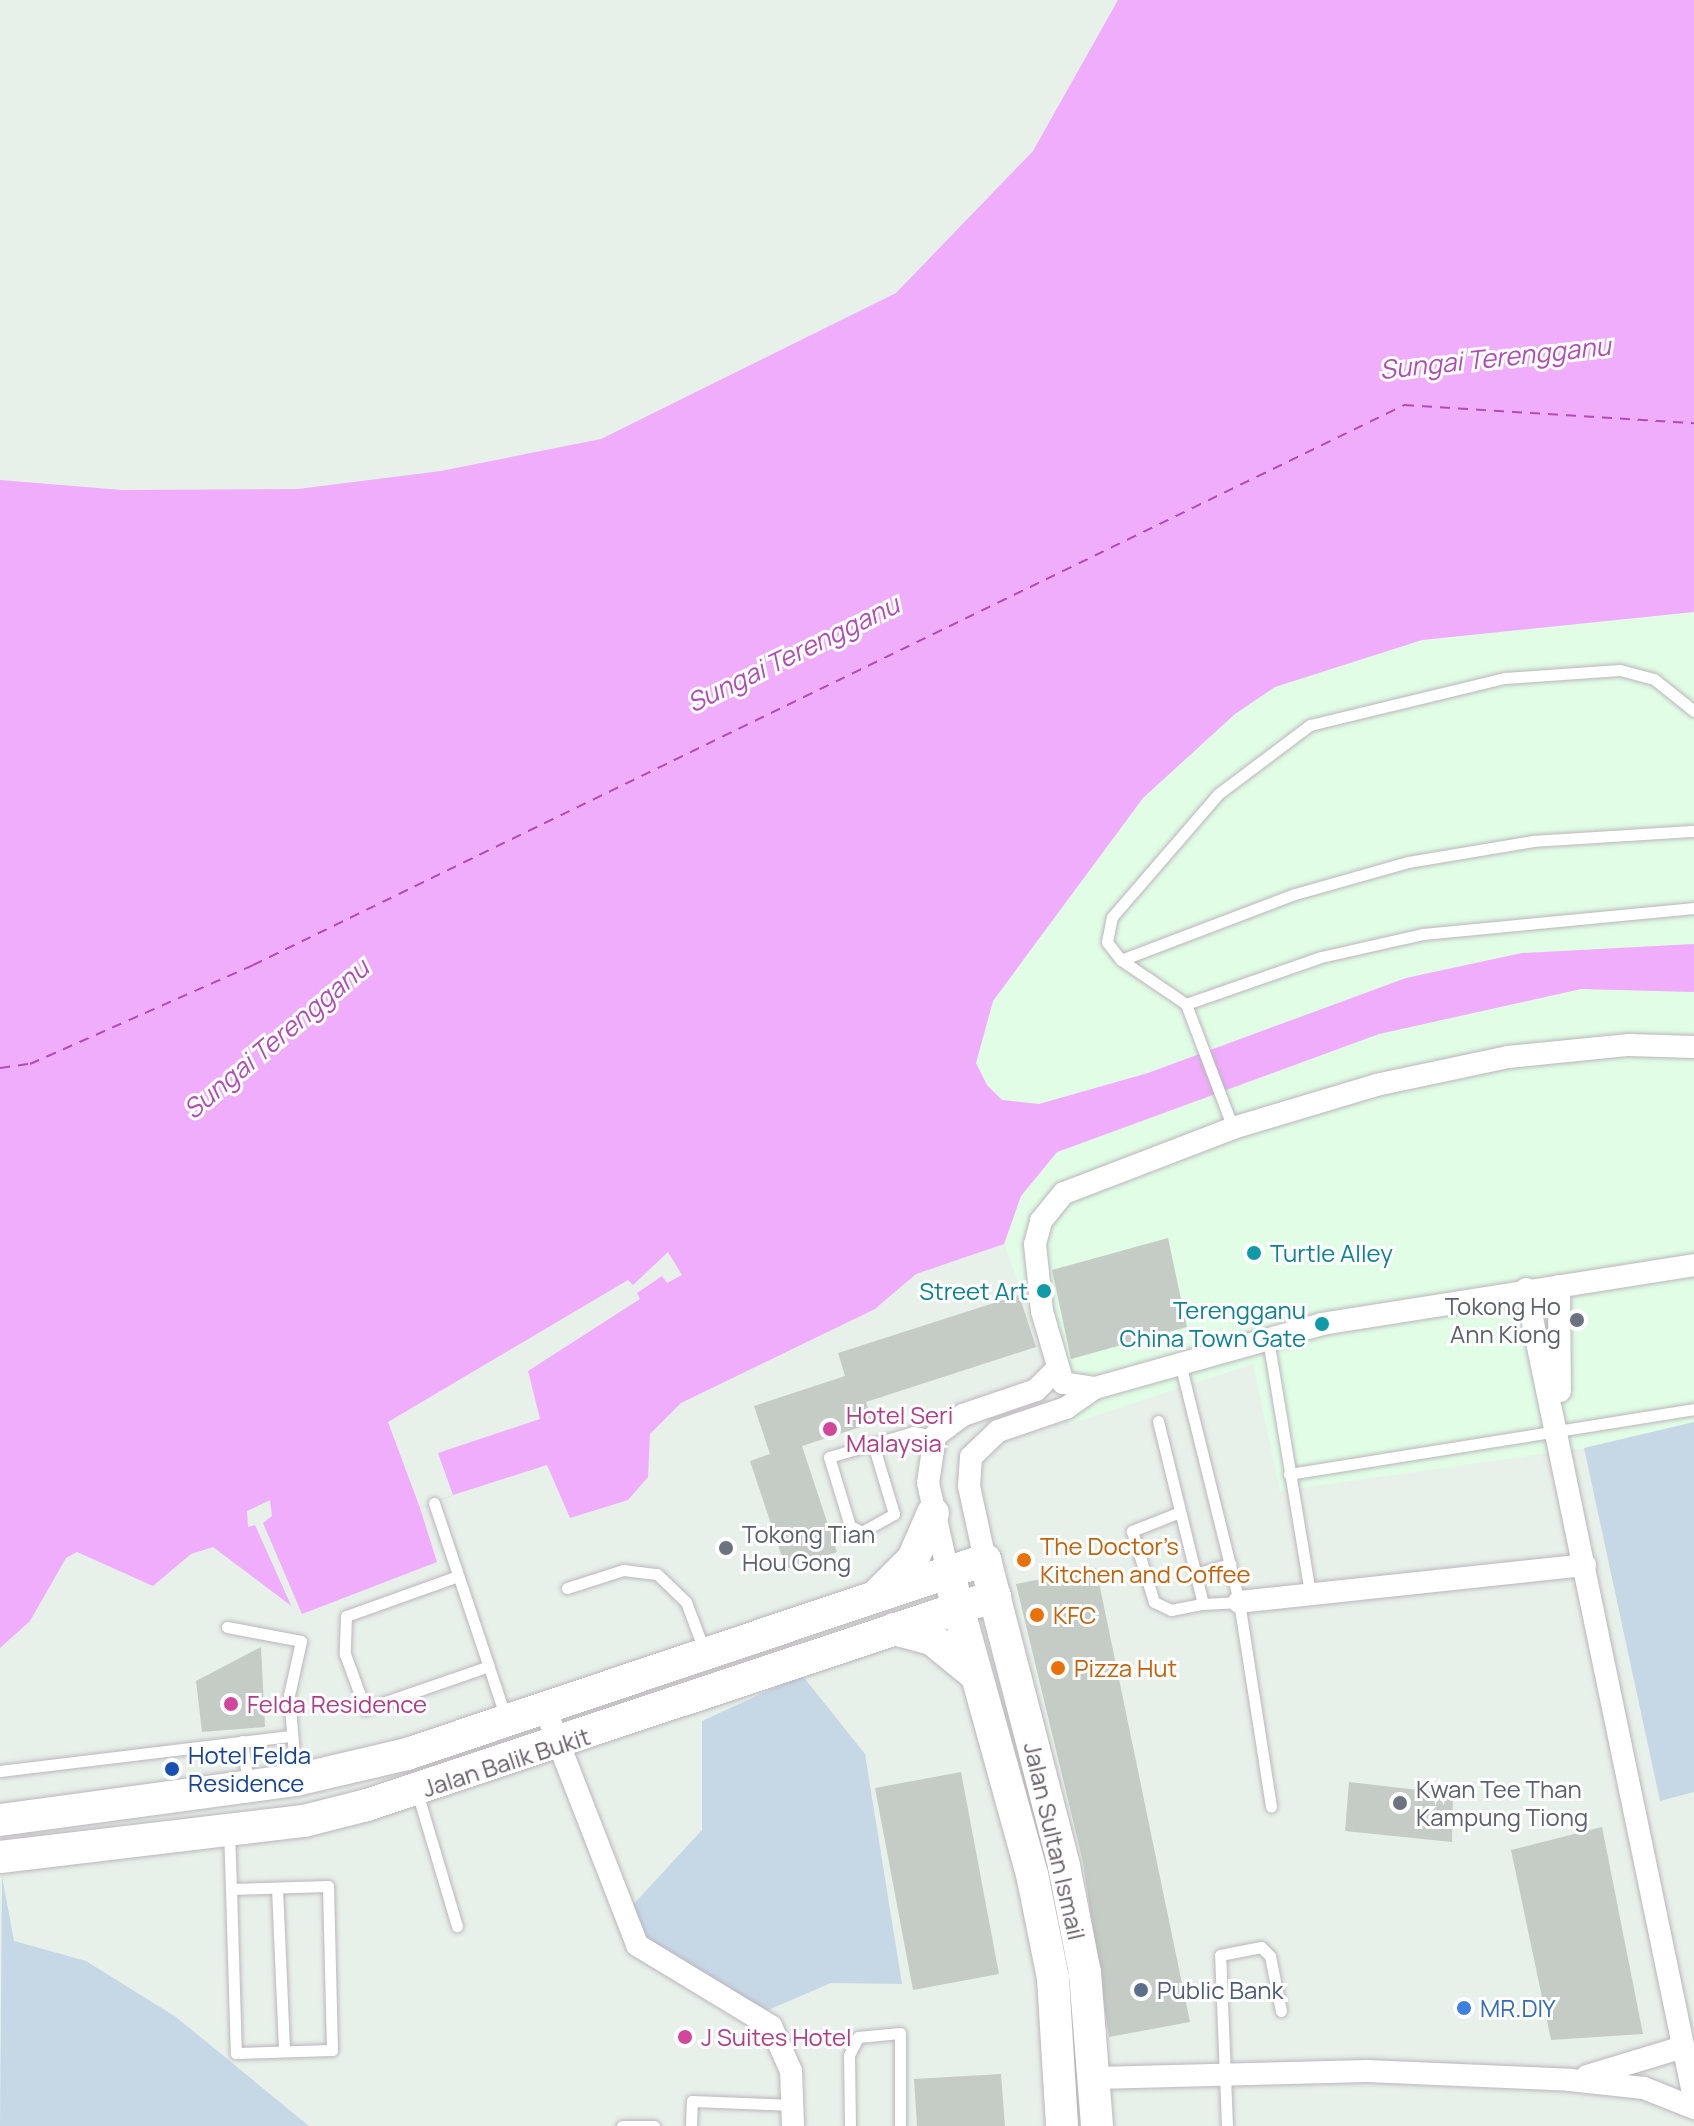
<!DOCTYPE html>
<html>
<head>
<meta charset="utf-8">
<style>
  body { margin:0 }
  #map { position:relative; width:1694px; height:2126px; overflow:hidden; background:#e8f0ea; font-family:Manrope,sans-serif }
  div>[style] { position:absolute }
  .commercial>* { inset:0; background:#e1fde6 }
  .green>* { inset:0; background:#c6d8e6 }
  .water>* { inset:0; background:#f0adfb }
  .pier>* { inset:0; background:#e8f0ea }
  .ferry>* { height:2px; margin-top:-1px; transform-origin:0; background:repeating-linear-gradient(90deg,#b14cb6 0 10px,transparent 0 18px) }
  .building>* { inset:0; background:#c4ccc5 }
  .roads { filter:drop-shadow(0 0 2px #bbb5bb) drop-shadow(0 0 2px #bbb5bb) }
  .lane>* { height:11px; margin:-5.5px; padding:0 5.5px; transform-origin:5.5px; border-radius:5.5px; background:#fff }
  .street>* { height:22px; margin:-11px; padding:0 11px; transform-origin:11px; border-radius:11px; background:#fff }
  .secondary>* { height:32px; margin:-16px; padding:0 16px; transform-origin:16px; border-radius:16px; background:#fff }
  .dots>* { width:22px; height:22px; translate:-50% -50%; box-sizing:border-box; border:4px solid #fff; border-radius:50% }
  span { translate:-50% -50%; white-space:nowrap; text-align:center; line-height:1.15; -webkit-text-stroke:6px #fff; paint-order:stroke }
  .culture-label { font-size:24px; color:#0d838f }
  .left { translate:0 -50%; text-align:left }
  .right { translate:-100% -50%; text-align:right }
  .worship-label { font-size:24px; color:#5b616d }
  .hotel-label { font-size:24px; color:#b23c85 }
  .food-label { font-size:24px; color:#c56008 }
  .transit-label { font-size:24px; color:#164399 }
  .street-label { font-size:24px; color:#675f67 }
  .service-label { font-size:24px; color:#4e5e75 }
  .shop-label { font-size:24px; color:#366cbe }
  .water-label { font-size:26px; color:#b14cb6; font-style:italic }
</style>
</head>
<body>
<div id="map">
  <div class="commercial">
    <div style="clip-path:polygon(1694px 612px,1694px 944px,1522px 953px,1406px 978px,1148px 1073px,1038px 1104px,1002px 1100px,987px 1085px,976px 1063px,993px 1001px,1143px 798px,1235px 714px,1275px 687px,1422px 640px)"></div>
    <div style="clip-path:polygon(1581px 989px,1694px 992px,1694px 1422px,1584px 1448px,1280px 1491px,1253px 1364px,1070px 1424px,1004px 1244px,1021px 1196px,1057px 1153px,1379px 1034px)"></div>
  </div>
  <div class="green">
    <div style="clip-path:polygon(1694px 1422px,1694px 1792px,1660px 1801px,1584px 1448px)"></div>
    <div style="clip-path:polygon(802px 1675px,865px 1754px,902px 1984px,831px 1983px,768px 2010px,651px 1950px,629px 1909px,702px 1830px,702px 1721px)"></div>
    <div style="clip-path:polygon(2px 1876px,14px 1941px,86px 1961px,176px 2017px,309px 2126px,0 2126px)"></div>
  </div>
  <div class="water">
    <div style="clip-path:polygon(1118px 0,1694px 0,1694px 612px,1422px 640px,1275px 687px,1235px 714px,1143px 798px,993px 1001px,976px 1063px,987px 1085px,1002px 1100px,1039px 1104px,1148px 1073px,1406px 978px,1522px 953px,1694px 944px,1694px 992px,1581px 989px,1379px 1034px,1057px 1152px,1021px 1196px,1004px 1244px,916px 1274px,875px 1309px,681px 1403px,650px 1434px,648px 1477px,628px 1500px,570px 1518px,547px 1465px,453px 1495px,420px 1508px,437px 1562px,302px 1614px,213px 1547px,191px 1554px,153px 1586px,77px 1552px,66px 1558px,30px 1621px,0 1648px,0 480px,122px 490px,298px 489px,441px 471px,601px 439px,896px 293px,1033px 151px)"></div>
  </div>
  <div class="pier">
    <div style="clip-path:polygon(668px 1252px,682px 1275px,667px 1283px,662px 1276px,637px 1293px,640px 1299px,528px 1371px,540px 1419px,438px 1453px,453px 1495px,420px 1508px,388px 1422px,628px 1280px,633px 1285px)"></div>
    <div style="clip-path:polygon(270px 1500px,272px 1516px,263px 1523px,302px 1614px,294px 1612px,255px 1525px,248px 1527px,247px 1511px)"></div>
  </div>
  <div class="ferry">
    <div style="left:0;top:1068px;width:30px;rotate:-8deg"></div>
    <div style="left:30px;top:1064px;width:244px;rotate:-23.9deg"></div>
    <div style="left:253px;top:965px;width:1280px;rotate:-25.94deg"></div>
    <div style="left:1404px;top:405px;width:291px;rotate:3.6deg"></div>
  </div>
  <div class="building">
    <div style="clip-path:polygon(1168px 1238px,1187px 1327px,1071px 1359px,1052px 1270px)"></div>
    <div style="clip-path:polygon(1019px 1295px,1036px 1347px,866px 1402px,873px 1423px,802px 1446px,837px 1552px,786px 1569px,750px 1461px,770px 1454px,754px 1406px,845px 1376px,838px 1353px)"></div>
    <div style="clip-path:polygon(1096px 1568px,1190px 2022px,1109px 2037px,1083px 1862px,1016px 1584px)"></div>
    <div style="clip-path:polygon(261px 1647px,265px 1727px,202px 1732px,196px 1681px)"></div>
    <div style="clip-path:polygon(961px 1772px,999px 1974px,913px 1990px,875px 1788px)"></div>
    <div style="clip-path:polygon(1349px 1782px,1453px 1794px,1452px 1842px,1345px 1831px)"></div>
    <div style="clip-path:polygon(1602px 1827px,1643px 2034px,1551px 2040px,1511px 1850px)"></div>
    <div style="clip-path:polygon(1001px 2074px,1005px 2126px,917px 2126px,914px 2079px)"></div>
  </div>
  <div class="roads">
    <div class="lane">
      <div style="left:1121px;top:960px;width:23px;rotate:-128deg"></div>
      <div style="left:1107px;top:942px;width:25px;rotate:-79deg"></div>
      <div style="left:1112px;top:917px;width:162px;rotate:-49.2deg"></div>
      <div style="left:1218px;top:794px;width:115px;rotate:-36.9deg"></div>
      <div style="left:1310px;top:725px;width:201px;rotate:-13.6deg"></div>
      <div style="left:1505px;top:678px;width:115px;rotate:-4deg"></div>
      <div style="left:1620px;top:670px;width:35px;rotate:15deg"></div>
      <div style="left:1654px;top:679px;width:51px;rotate:38.7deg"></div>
      <div style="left:1186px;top:1004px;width:143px;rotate:-19.2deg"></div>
      <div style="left:1321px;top:957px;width:105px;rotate:-12.7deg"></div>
      <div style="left:1423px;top:934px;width:272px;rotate:-5.5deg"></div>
      <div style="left:1233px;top:1128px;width:133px;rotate:-110.8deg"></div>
      <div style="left:1186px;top:1004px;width:78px;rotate:-145.9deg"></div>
      <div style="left:1121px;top:960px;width:186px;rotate:-20.8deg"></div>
      <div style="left:1295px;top:894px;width:117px;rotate:-15.8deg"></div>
      <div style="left:1408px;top:862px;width:127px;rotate:-9.5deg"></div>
      <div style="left:1533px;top:841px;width:161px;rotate:-3.6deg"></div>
      <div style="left:1268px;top:1339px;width:258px;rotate:80.6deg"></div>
      <div style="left:1180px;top:1363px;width:246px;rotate:76.1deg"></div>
      <div style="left:1239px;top:1602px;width:207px;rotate:81.1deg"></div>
      <div style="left:1158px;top:1421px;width:188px;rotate:76.2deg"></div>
      <div style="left:1203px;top:1604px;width:36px;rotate:-3deg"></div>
      <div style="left:873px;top:1444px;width:73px;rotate:73.3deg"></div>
      <div style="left:894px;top:1514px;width:37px;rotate:151deg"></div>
      <div style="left:862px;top:1532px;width:13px;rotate:-153deg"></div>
      <div style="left:850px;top:1526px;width:72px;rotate:-106.9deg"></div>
      <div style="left:829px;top:1457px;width:46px;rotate:-16.5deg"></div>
      <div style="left:873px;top:1444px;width:42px;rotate:-16.7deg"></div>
      <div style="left:913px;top:1432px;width:22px;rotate:10deg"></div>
      <div style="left:1289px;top:1474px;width:410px;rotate:-9.1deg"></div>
      <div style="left:434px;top:1503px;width:227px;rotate:71.5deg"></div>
      <div style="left:1180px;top:1512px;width:52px;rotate:158.4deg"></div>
      <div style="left:1132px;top:1531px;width:74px;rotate:72.8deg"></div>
      <div style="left:1154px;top:1602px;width:19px;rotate:25deg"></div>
      <div style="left:1171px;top:1610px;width:33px;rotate:-11deg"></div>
      <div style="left:1195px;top:1574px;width:37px;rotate:-16deg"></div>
      <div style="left:458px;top:1576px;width:119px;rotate:160.3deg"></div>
      <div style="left:346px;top:1616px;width:38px;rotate:92deg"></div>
      <div style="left:345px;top:1654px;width:59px;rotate:70deg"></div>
      <div style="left:365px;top:1709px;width:131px;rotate:-19.1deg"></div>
      <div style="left:567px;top:1588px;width:59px;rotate:-17.8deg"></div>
      <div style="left:623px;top:1570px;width:34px;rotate:7deg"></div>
      <div style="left:657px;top:1574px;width:40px;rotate:44deg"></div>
      <div style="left:686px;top:1602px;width:51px;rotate:69.4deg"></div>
      <div style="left:227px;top:1627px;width:75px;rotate:10.7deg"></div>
      <div style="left:301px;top:1641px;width:55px;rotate:102.5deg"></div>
      <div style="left:289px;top:1695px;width:84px;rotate:85.2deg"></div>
      <div style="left:242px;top:1741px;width:42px;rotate:81.9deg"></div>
      <div style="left:0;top:1771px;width:292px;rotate:-6.9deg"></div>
      <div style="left:417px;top:1792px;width:140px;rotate:73.4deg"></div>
      <div style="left:229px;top:1831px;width:58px;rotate:88deg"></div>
      <div style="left:231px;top:1889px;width:164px;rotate:88.3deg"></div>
      <div style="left:236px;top:2053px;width:96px;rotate:-1.8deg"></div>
      <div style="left:332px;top:2050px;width:164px;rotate:-91.4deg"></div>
      <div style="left:328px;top:1886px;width:97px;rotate:178.2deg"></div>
      <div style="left:277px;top:1888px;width:163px;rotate:87.5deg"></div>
      <div style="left:622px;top:2126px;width:32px"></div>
      <div style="left:691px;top:2126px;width:25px;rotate:-88deg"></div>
      <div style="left:692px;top:2101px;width:102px;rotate:2.2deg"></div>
      <div style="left:850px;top:2126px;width:71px;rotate:-90.8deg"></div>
      <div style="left:849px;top:2055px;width:20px;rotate:-63deg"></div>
      <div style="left:858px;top:2037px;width:42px;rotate:-5.4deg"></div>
      <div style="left:900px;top:2033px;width:93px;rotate:90deg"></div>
      <div style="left:1227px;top:2126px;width:171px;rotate:-92.3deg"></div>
      <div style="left:1220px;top:1955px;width:42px;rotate:-11deg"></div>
      <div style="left:1261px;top:1947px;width:13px;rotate:45deg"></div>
      <div style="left:1270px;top:1956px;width:56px;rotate:78.7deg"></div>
    </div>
    <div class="street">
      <div style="left:1559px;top:1286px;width:105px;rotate:89.5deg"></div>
      <div style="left:1526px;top:1289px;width:826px;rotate:78.27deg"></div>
      <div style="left:1095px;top:1388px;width:32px;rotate:-171deg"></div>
      <div style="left:1063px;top:1383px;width:75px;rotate:-106.3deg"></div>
      <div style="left:1042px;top:1311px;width:67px;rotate:-96deg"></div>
      <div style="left:1035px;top:1244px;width:24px;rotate:-75deg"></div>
      <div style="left:1041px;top:1221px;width:36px;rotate:-51deg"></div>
      <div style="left:1064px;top:1193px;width:181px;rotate:-21deg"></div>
      <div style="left:1233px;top:1128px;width:149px;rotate:-16.7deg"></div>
      <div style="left:1376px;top:1085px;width:135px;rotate:-12deg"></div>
      <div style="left:1508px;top:1057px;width:122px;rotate:-5.7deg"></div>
      <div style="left:1629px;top:1045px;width:65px;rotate:1.8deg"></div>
      <div style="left:985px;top:1560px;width:76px;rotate:-102.2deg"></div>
      <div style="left:969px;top:1486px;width:29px;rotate:-86deg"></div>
      <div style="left:971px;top:1457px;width:37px;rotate:-44deg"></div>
      <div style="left:998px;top:1431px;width:72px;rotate:-18.7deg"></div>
      <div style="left:1066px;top:1408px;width:35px;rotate:-35deg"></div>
      <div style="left:1095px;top:1388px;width:236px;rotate:-15.7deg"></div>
      <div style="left:1322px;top:1324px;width:377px;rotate:-9deg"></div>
      <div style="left:948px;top:1573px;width:92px;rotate:-102.5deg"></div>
      <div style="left:928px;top:1483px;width:48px;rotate:-81.5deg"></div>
      <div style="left:935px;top:1436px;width:35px;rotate:-37deg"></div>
      <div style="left:963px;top:1415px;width:77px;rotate:-18.9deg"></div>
      <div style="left:1036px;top:1390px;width:31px;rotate:-45deg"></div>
      <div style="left:1239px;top:1602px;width:348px;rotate:-6.1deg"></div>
      <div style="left:546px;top:1711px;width:251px;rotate:68.7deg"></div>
      <div style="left:637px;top:1945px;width:157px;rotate:31.2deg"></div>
      <div style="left:771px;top:2026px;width:49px;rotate:66deg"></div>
      <div style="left:791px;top:2071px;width:55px;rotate:87.9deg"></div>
      <div style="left:1587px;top:2076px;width:100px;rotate:-16.8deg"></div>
      <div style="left:1096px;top:2078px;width:271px;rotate:-1.5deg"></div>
      <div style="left:1367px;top:2071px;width:203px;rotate:2.5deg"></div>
      <div style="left:1570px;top:2080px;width:74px;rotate:6.2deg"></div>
      <div style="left:1644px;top:2088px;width:54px;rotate:21.8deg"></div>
    </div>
    <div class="secondary">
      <div style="left:952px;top:1586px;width:299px;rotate:74.5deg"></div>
      <div style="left:1032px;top:1874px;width:106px;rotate:78.6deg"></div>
      <div style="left:1053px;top:1978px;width:148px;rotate:86.5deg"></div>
      <div style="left:880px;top:1592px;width:47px;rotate:-45deg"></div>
      <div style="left:913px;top:1559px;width:50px;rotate:-66.5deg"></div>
      <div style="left:894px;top:1629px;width:39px;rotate:15deg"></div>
      <div style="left:932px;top:1639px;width:57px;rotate:39.3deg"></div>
      <div style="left:0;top:1820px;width:299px;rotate:-7.7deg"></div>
      <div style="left:296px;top:1780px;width:114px;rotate:-13.2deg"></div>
      <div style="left:407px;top:1754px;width:610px;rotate:-18.55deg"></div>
      <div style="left:985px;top:1560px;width:316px;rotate:75.5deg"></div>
      <div style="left:1064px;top:1866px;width:109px;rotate:78.9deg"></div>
      <div style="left:1085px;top:1973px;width:153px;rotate:85.5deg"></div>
      <div style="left:0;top:1857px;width:306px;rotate:-6.8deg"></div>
      <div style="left:304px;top:1821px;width:65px;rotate:-14.3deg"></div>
      <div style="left:367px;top:1805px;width:662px;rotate:-18.41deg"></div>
    </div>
  </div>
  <div class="dots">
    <div style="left:1254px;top:1253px;background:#0f9aa8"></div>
    <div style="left:1044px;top:1291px;background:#0f9aa8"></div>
    <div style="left:1577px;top:1320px;background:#6b7280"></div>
    <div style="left:1322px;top:1324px;background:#0f9aa8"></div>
    <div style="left:830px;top:1429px;background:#d1479c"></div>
    <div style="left:726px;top:1548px;background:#6b7280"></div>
    <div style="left:1024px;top:1560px;background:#e8710a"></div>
    <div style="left:1037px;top:1615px;background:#e8710a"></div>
    <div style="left:1058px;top:1668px;background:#e8710a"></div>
    <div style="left:231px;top:1704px;background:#d1479c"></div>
    <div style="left:172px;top:1769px;background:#1a4fb4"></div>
    <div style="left:1400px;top:1803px;background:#6b7280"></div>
    <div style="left:1141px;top:1990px;background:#5c6f8a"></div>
    <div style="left:1464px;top:2008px;background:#3f7fe0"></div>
    <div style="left:685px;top:2037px;background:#d1479c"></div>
  </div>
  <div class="culture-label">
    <span class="left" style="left:1270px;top:1253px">Turtle Alley</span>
    <span class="right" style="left:1028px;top:1291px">Street Art</span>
    <span class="right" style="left:1306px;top:1324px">Terengganu<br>China Town Gate</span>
  </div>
  <div class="worship-label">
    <span class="right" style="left:1561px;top:1320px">Tokong Ho<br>Ann Kiong</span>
    <span class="left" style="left:742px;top:1548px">Tokong Tian<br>Hou Gong</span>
    <span class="left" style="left:1416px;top:1803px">Kwan Tee Than<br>Kampung Tiong</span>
  </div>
  <div class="hotel-label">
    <span class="left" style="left:846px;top:1429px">Hotel Seri<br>Malaysia</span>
    <span class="left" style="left:247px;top:1704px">Felda Residence</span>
    <span class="left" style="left:701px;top:2037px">J Suites Hotel</span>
  </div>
  <div class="food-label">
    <span class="left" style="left:1040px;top:1560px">The Doctor’s<br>Kitchen and Coffee</span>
    <span class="left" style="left:1053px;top:1615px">KFC</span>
    <span class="left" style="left:1074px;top:1668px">Pizza Hut</span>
  </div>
  <div class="transit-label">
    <span class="left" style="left:188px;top:1769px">Hotel Felda<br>Residence</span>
  </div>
  <div class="street-label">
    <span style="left:506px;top:1762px;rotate:-18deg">Jalan Balik Bukit</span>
    <span style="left:1055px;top:1841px;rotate:77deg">Jalan Sultan Ismail</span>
  </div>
  <div class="service-label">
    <span class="left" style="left:1157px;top:1990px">Public Bank</span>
  </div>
  <div class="shop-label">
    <span class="left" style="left:1480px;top:2008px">MR.DIY</span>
  </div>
  <div class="water-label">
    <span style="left:1495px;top:358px;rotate:-6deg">Sungai Terengganu</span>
    <span style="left:793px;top:654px;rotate:-26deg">Sungai Terengganu</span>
    <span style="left:276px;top:1039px;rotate:-40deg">Sungai Terengganu</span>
  </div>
</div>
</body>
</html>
